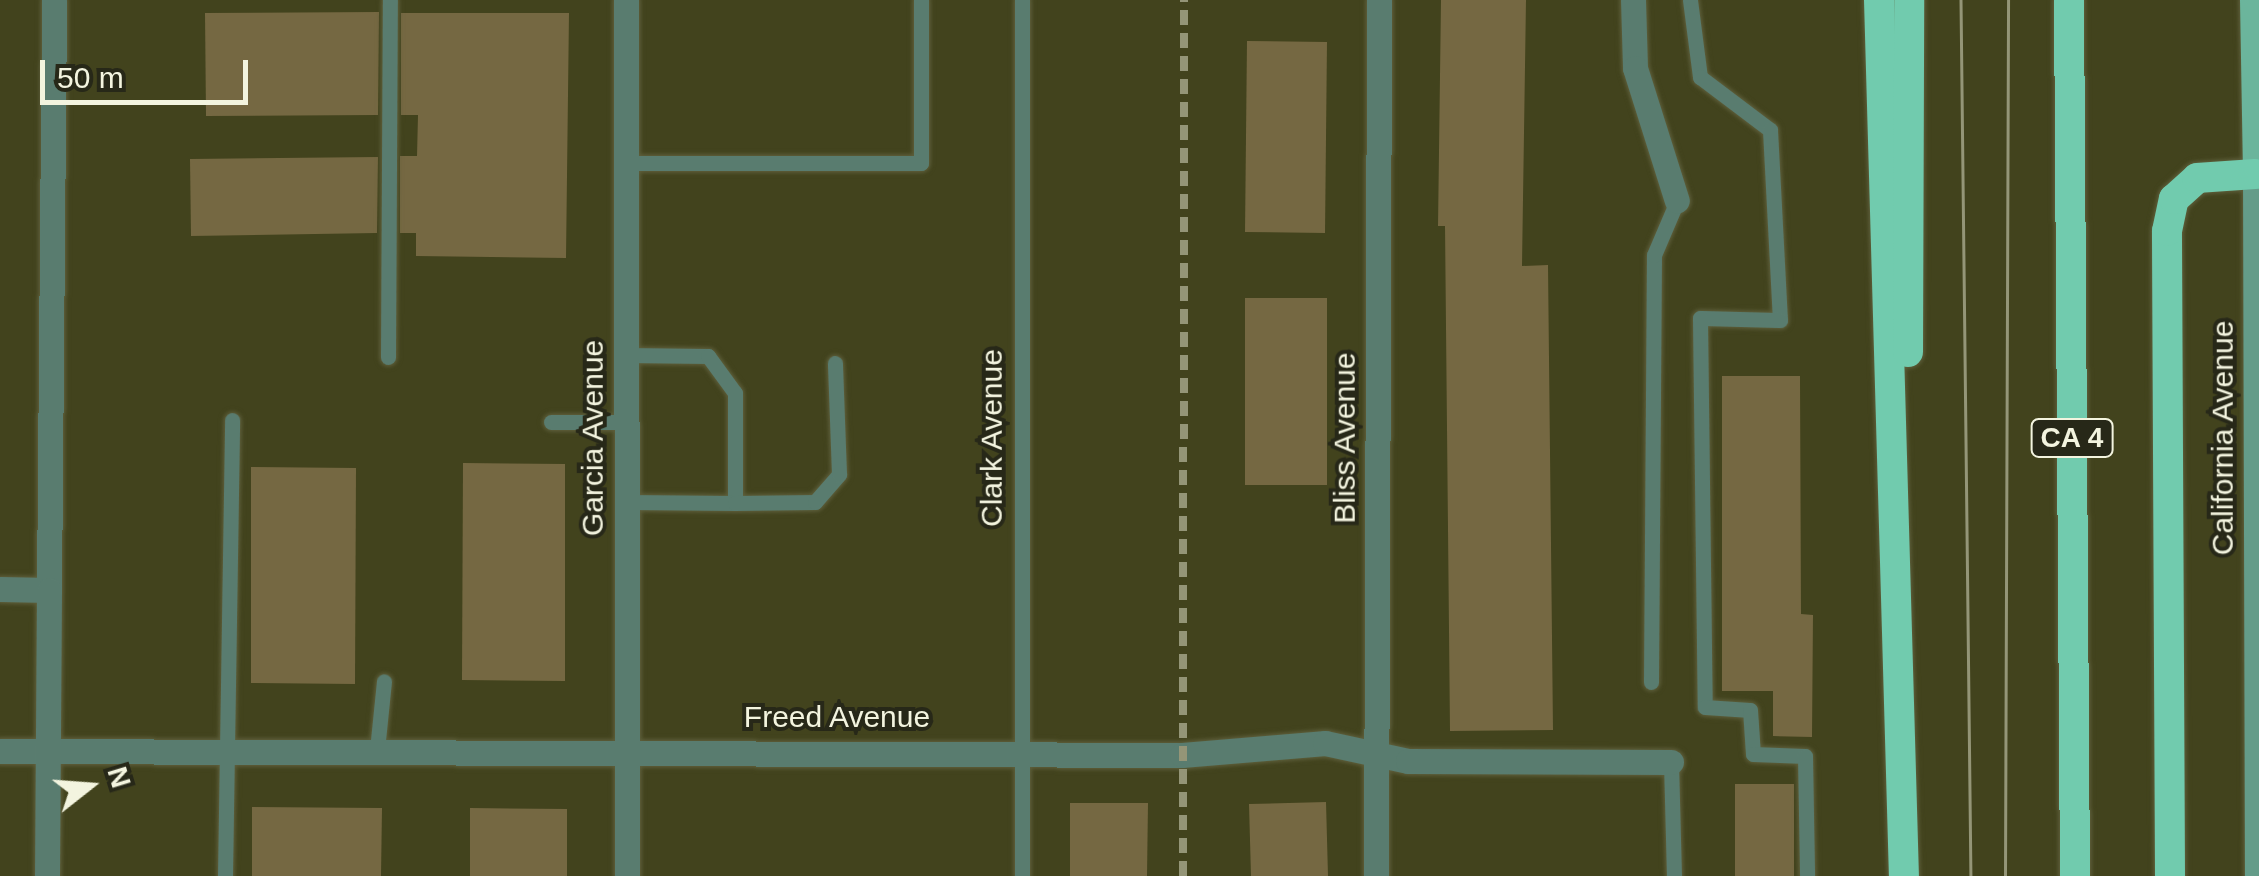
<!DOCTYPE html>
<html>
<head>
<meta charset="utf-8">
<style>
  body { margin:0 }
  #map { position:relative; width:2259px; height:876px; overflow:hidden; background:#42431d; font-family:Arial,sans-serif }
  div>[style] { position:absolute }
  .building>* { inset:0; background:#756842 }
  .roads { filter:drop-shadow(0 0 2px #5e5f3c) drop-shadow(0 0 2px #5e5f3c) }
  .service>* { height:15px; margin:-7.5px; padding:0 7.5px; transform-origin:7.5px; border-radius:7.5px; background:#597c6f }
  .minor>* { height:25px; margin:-12.5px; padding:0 12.5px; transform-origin:12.5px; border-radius:12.5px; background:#597c6f }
  .secondary>* { height:25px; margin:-12.5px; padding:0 12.5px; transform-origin:12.5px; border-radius:12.5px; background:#649c89 }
  .primary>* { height:25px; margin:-12.5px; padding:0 12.5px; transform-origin:12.5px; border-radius:12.5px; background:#6bb59c }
  .motorway>* { height:30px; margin:-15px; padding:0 15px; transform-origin:15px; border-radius:15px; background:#71cbae }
  .tram>* { height:2.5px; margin:-1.25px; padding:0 1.25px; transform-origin:1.25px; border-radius:1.25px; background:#949577 }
  .rail>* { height:8px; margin-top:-4px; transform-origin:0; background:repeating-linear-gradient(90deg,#949577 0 15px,transparent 0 23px) }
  span { translate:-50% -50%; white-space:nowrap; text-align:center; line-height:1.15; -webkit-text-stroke:8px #272818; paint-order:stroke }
  .shield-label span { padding:2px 8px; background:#272818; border:2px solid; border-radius:8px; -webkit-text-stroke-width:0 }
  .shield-label { font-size:28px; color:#f3f4df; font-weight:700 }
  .street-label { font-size:30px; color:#f3f4df }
  .north { position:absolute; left:40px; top:736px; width:100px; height:100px; -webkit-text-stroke:8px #272818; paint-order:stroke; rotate:73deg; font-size:28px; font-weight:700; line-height:40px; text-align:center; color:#f3f4df }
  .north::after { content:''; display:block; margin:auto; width:35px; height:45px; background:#f3f4df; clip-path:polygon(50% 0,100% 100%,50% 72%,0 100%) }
  .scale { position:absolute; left:40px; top:60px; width:208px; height:45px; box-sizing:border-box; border:5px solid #f3f4df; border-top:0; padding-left:12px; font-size:30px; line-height:35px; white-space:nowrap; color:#f3f4df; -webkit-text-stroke:8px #272818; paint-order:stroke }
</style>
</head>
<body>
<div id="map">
  <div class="building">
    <div style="clip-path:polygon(1441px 0,1526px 0,1522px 266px,1548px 265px,1553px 730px,1450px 731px,1445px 226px,1438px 226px)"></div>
    <div style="clip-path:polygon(379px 12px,378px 115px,206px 116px,205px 13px)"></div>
    <div style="clip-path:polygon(401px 13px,569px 13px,566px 258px,416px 256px,416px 233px,400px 233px,400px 156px,417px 156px,418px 115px,401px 115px)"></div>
    <div style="clip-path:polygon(1247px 41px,1327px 42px,1325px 233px,1245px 232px)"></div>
    <div style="clip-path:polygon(378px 157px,377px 233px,191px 236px,190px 159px)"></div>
    <div style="clip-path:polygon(1245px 298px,1327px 298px,1327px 485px,1245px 485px)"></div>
    <div style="clip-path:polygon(1722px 376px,1800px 376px,1801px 614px,1813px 615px,1812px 737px,1773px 736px,1773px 691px,1722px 691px)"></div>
    <div style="clip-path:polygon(463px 463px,565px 464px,565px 681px,462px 680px)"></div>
    <div style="clip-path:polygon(251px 467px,356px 468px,355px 684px,251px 683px)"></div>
    <div style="clip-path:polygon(1735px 784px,1794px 784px,1794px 876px,1735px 876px)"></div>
    <div style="clip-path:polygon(1326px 802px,1328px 876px,1251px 876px,1249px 804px)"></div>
    <div style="clip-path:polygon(1070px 803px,1148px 803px,1147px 876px,1070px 876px)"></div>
    <div style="clip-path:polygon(252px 807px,382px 808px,381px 876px,252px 876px)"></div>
    <div style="clip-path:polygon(470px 808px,567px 809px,567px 876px,470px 876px)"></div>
  </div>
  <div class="roads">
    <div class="service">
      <div style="left:1022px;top:0;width:876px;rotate:90deg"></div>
      <div style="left:1690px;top:0;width:78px;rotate:82.6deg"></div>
      <div style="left:1700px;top:77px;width:88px;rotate:37.1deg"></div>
      <div style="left:1770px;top:130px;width:190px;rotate:87deg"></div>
      <div style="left:1780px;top:320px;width:80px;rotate:-178.6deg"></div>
      <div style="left:1700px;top:318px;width:389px;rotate:89.3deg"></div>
      <div style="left:1705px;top:707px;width:45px;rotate:3.8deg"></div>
      <div style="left:1750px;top:710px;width:44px;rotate:86.1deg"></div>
      <div style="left:1753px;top:754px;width:52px;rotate:2.2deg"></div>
      <div style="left:1805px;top:756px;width:120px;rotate:89deg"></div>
      <div style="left:625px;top:163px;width:296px"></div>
      <div style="left:921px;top:163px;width:163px;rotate:-90deg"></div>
      <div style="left:625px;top:355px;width:83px;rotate:0.7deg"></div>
      <div style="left:708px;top:356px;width:46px;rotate:53.9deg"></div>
      <div style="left:735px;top:393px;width:110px;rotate:90deg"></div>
      <div style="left:735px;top:503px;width:109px;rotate:-179.5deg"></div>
      <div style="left:388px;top:357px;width:357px;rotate:-89.7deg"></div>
      <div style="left:551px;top:422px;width:75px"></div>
      <div style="left:735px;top:503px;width:80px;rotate:-0.7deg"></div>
      <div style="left:815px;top:502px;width:37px;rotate:-49deg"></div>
      <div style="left:839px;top:474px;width:111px;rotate:-92.1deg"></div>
      <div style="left:1651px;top:682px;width:427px;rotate:-89.6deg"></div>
      <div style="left:1654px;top:255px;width:59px;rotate:-66.9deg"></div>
      <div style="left:377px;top:750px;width:69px;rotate:-84.2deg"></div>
      <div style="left:1671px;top:762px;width:114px;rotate:88.5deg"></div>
      <div style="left:225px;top:876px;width:456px;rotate:-89.1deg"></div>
    </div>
    <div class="minor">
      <div style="left:626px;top:0;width:876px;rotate:89.93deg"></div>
      <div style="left:1633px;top:0;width:68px;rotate:88.3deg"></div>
      <div style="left:1635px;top:68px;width:139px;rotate:72.5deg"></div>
      <div style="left:0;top:589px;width:49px;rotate:1.2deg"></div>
      <div style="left:49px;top:590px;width:590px;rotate:-89.51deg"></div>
      <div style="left:0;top:751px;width:1182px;rotate:0.19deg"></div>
      <div style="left:1182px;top:755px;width:144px;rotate:-4.8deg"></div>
      <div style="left:1325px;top:743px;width:85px;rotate:12.2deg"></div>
      <div style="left:1408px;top:761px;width:263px;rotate:0.2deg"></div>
      <div style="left:47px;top:876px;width:286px;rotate:-89.6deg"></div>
      <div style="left:1376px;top:876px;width:876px;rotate:-89.8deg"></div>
    </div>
    <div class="secondary">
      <div style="left:2255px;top:174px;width:702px;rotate:89.84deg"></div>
    </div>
    <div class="primary">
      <div style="left:2252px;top:0;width:174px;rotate:89deg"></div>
    </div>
    <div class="motorway">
      <div style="left:1879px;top:0;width:876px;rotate:88.37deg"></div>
      <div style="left:2069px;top:0;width:876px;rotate:89.61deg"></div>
      <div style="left:1908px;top:352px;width:352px;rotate:-89.8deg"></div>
      <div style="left:2170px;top:876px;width:645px;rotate:-90.27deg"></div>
      <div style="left:2167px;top:231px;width:33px;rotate:-78deg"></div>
      <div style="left:2174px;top:199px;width:31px;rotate:-42deg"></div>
      <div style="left:2197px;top:178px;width:58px;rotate:-3.9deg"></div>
    </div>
  </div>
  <div class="tram">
    <div style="left:1961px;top:0;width:876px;rotate:89.35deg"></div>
    <div style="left:2005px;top:876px;width:876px;rotate:-89.8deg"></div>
  </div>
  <div class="rail">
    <div style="left:1183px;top:876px;width:876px;rotate:-89.93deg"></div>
  </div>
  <div class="shield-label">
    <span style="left:2072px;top:438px">CA 4</span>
  </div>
  <div class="street-label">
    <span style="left:593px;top:438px;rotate:-90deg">Garcia Avenue</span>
    <span style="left:992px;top:438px;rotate:-90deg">Clark Avenue</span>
    <span style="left:1345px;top:438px;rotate:-90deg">Bliss Avenue</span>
    <span style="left:2223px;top:438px;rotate:-90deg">California Avenue</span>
    <span style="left:837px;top:717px">Freed Avenue</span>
  </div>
  <div class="north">N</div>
  <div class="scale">50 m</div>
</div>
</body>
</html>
